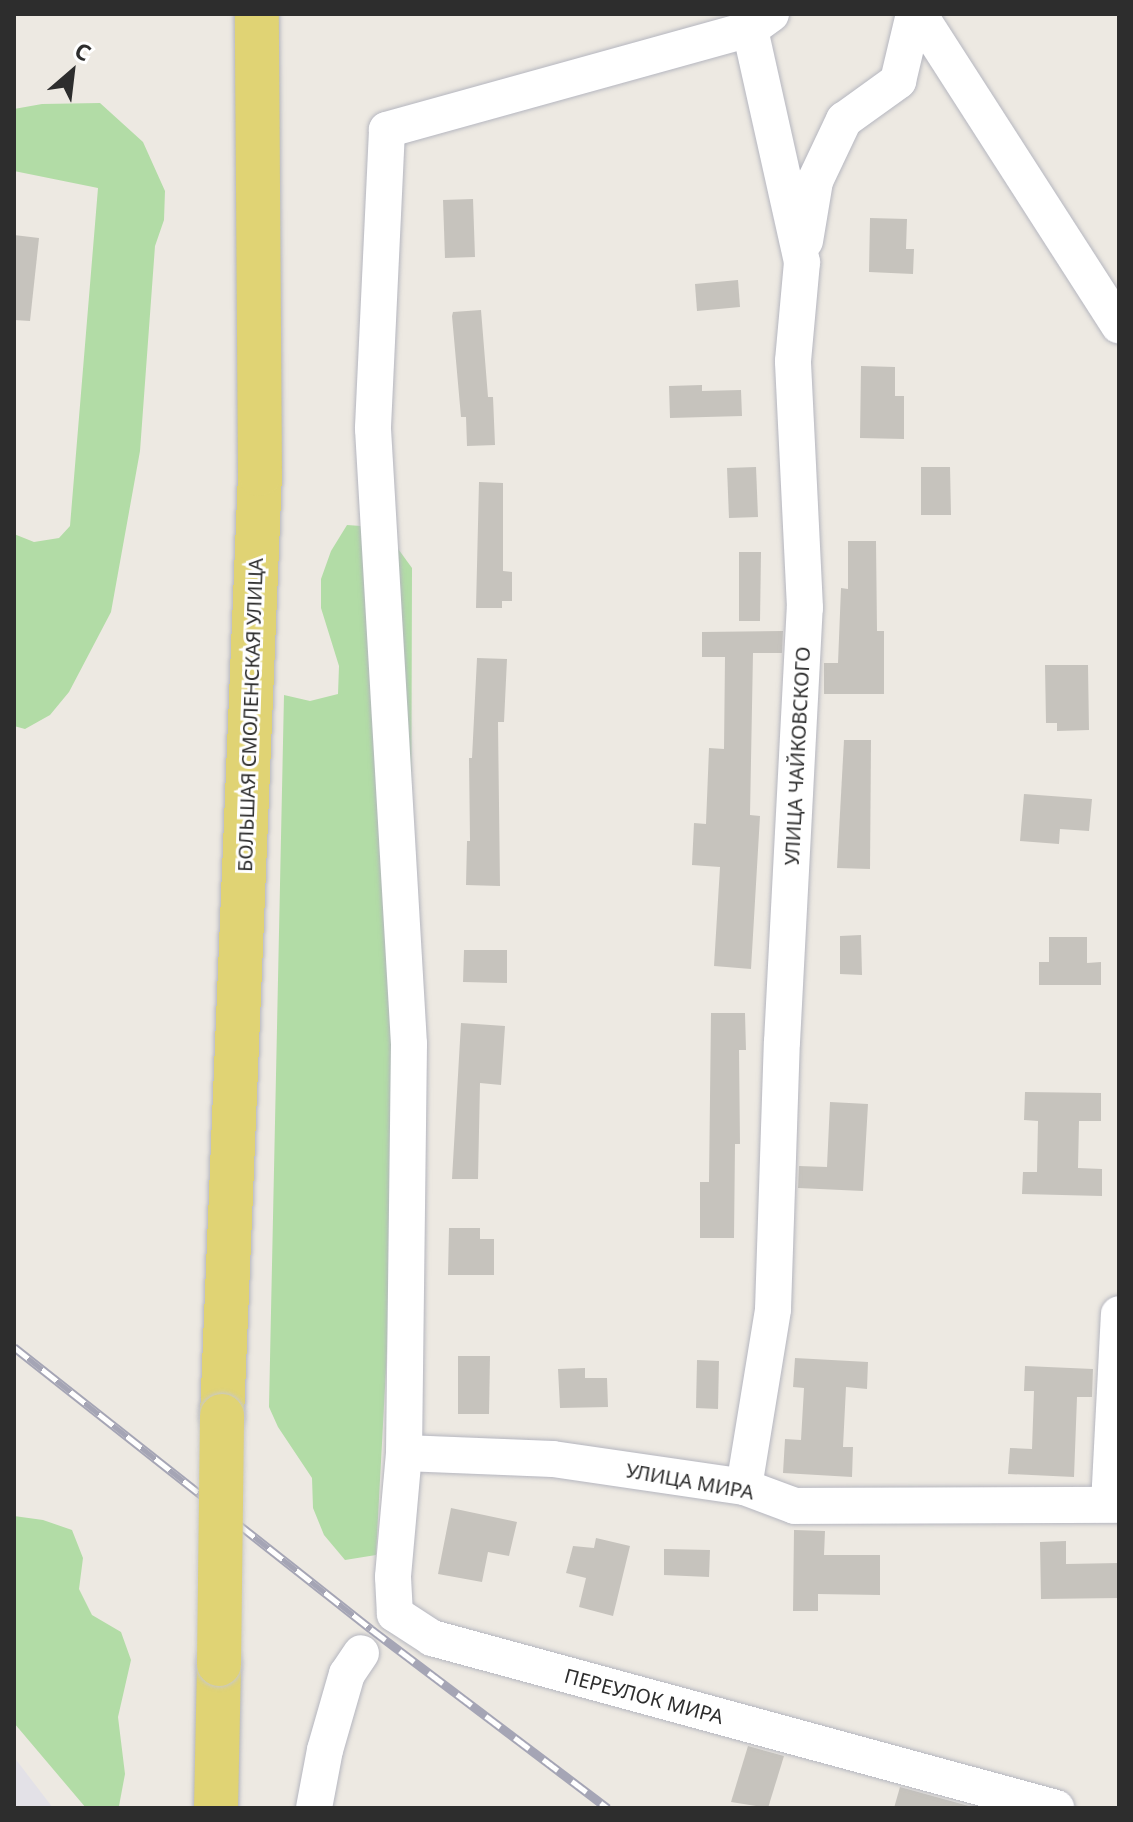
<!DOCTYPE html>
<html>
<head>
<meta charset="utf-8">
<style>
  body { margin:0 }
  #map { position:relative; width:1133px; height:1822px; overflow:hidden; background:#ede9e2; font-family:"Noto Sans",sans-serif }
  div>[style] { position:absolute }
  .industrial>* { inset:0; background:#e3e1e7 }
  .green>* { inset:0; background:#b2dca6 }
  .building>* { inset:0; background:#c6c3bd }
  .roads { filter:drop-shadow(0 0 2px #b5b6bf) drop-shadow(0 0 2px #b5b6bf) }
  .minor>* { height:36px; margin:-18px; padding:0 18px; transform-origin:18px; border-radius:18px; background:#fff }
  .major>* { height:44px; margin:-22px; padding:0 22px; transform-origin:22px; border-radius:22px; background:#e0d374 }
  .rail>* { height:9px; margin-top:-4.5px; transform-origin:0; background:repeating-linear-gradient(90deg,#fff 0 18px,#a5a5b5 0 36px); box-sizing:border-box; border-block:2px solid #a5a5b5 }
  .bridges { filter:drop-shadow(0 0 2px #c8c8c8) drop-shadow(0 0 2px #c8c8c8) }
  .major-bridge>* { height:44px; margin:-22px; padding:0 22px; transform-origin:22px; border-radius:22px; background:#e0d374 }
  span { translate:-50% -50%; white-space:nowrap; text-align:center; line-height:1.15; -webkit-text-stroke:6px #fff; paint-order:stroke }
  .street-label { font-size:20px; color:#2d2d2d }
  .frame { position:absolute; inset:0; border:16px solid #2d2d2d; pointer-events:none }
  .north { position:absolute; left:32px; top:32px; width:80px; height:80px; -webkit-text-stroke:6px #fff; paint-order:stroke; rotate:28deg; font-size:22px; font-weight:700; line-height:32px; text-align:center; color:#2d2d2d }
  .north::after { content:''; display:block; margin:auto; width:28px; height:36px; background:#2d2d2d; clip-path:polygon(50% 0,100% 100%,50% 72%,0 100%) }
</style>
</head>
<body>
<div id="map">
  <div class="industrial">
    <div style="clip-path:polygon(14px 1757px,53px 1808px,14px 1808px)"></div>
  </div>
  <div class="green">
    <div style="clip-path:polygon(100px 103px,143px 142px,165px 191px,164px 220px,155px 246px,140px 451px,111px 612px,69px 692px,50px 715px,25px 729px,14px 726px,14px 534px,34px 542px,59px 538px,70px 526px,98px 188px,14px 171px,14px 109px,42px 104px)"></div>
    <div style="clip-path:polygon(347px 525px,375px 527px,396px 546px,412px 568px,411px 903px,376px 1555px,345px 1560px,324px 1535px,313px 1508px,312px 1478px,278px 1427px,269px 1407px,284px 695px,310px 701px,338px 694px,339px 666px,321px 608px,321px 579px,331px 551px)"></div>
    <div style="clip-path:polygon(14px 1516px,43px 1520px,72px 1530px,83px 1558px,79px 1589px,92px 1615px,121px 1632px,131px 1660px,118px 1717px,125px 1774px,119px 1806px,115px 1808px,86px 1808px,14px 1723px)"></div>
  </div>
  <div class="building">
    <div style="clip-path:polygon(473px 199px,475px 257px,445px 258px,443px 200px)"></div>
    <div style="clip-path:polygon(870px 218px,907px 219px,906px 249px,914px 249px,913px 274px,869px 272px)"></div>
    <div style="clip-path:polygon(14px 235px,39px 238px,30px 321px,14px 320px)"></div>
    <div style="clip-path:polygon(738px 280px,740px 307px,697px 311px,695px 284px)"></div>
    <div style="clip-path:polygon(481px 310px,488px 397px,493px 397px,495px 445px,467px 446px,466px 417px,461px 417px,452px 316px,453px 312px)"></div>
    <div style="clip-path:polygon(861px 366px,895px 367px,895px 396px,904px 396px,904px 439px,860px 438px)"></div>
    <div style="clip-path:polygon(702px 385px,702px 391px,741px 390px,742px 416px,670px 418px,669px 386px)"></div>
    <div style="clip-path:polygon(756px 467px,758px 517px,729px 518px,727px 468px)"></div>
    <div style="clip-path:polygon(921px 467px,950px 467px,951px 515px,921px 515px)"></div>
    <div style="clip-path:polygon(479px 482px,503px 483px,503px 571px,512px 572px,512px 601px,502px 601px,502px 608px,476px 608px)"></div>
    <div style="clip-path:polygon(848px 541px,876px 541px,877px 631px,884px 631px,884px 694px,824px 694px,824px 663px,838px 663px,841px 588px,848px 589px)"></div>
    <div style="clip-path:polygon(739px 552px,761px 552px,760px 621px,739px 621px)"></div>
    <div style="clip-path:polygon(783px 631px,782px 653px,753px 653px,750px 815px,760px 816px,751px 969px,714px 966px,720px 867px,692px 865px,694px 823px,706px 824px,709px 748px,724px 749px,725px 657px,702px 657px,702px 632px)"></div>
    <div style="clip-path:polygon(477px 658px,507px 659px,504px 722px,498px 722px,500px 886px,466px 885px,467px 841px,470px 841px,469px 758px,472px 758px)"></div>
    <div style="clip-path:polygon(1045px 665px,1088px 665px,1089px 730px,1057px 731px,1057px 723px,1046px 723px)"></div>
    <div style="clip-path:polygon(844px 740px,871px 740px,870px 869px,837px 868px)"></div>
    <div style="clip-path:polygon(1024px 794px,1092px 799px,1089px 831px,1060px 829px,1059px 844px,1020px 841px)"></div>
    <div style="clip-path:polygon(861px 935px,862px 975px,840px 974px,840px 936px)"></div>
    <div style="clip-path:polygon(1049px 937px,1087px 937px,1087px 963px,1101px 962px,1101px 985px,1039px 985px,1039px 962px,1049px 962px)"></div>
    <div style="clip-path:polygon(464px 950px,507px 950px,507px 983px,463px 982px)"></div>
    <div style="clip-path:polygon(711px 1013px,745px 1013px,746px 1050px,739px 1050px,740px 1144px,735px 1144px,734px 1238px,700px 1238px,700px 1182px,709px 1182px)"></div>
    <div style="clip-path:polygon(461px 1023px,505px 1026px,501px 1085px,480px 1083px,478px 1179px,452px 1179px)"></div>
    <div style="clip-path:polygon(1025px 1092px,1101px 1093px,1101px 1121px,1079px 1121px,1078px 1168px,1102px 1169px,1102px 1196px,1022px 1194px,1023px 1172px,1037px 1172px,1038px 1121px,1024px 1120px)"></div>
    <div style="clip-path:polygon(830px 1102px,868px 1104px,863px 1191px,798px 1188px,799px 1166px,827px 1167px)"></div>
    <div style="clip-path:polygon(449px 1228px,480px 1228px,480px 1239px,494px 1239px,494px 1275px,448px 1275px)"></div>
    <div style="clip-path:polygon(458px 1356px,490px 1356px,489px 1414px,458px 1414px)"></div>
    <div style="clip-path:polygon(795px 1358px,868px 1362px,867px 1389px,846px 1387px,843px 1447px,853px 1447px,852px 1477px,783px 1473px,785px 1439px,801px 1440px,804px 1388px,793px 1387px)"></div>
    <div style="clip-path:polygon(697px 1360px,719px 1361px,718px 1409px,696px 1408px)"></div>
    <div style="clip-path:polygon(1025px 1366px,1093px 1369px,1092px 1397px,1077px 1397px,1074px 1477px,1008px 1474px,1010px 1448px,1032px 1449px,1034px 1391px,1024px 1391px)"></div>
    <div style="clip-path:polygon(585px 1368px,585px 1378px,607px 1378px,608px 1407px,560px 1408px,558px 1369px)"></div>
    <div style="clip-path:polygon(451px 1508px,517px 1522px,509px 1556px,488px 1552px,482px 1582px,438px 1574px)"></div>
    <div style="clip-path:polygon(794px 1530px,825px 1531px,824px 1555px,880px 1555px,880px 1595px,818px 1594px,818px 1611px,793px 1611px)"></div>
    <div style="clip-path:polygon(596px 1538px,630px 1546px,613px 1616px,579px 1607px,586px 1578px,566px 1573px,573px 1546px,594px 1548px)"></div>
    <div style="clip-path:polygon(1066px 1541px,1066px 1564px,1119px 1563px,1119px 1598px,1041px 1599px,1040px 1542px)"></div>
    <div style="clip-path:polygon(664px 1549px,710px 1550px,709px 1577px,664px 1575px)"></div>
    <div style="clip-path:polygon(748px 1746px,784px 1756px,768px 1808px,731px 1802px)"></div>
    <div style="clip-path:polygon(900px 1787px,976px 1808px,894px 1808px)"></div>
  </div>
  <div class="roads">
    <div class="minor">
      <div style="left:771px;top:14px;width:26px;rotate:144deg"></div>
      <div style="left:750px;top:29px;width:377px;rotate:164.5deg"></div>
      <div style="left:387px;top:130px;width:299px;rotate:92.7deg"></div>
      <div style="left:373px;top:429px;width:616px;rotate:86.65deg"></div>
      <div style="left:409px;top:1044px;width:409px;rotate:90.7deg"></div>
      <div style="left:404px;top:1453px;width:124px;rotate:95.1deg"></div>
      <div style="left:393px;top:1577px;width:37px;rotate:87deg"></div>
      <div style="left:395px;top:1614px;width:44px;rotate:33deg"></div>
      <div style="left:432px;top:1638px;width:647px;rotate:15.24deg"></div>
      <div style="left:919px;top:14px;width:370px;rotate:57.3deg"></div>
      <div style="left:805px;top:241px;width:61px;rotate:-80.5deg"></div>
      <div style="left:815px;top:181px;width:68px;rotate:-64.6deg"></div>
      <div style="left:844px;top:120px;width:67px;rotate:-35.8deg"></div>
      <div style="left:898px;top:81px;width:69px;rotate:-76.6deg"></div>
      <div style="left:404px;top:1453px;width:149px;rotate:2.3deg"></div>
      <div style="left:553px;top:1459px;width:193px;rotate:8.3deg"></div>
      <div style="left:744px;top:1487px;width:54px;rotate:20.4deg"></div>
      <div style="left:795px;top:1506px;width:324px;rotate:-0.2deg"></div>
      <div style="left:744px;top:1487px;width:180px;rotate:-80.7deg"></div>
      <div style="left:773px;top:1309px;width:267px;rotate:-88.1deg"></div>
      <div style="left:782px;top:1042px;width:435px;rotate:-87deg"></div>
      <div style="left:805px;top:608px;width:247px;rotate:-92.8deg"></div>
      <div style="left:793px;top:361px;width:99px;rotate:-84.8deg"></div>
      <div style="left:802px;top:262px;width:239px;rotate:-102.6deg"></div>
      <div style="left:1109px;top:1504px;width:190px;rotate:-87deg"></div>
      <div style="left:314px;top:1808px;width:59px;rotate:-79.3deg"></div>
      <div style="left:325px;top:1750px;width:79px;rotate:-73.9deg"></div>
      <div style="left:347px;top:1674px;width:25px;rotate:-56deg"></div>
    </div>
    <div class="major">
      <div style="left:222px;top:1416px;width:943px;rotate:-87.69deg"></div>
      <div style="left:260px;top:474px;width:460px;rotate:-90.4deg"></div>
      <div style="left:216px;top:1808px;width:144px;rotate:-88.8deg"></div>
    </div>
  </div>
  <div class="rail">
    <div style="left:14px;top:1347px;width:455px;rotate:38.3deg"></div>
    <div style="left:371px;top:1629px;width:297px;rotate:37.1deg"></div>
  </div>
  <div class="bridges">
    <div class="major-bridge">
      <div style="left:219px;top:1664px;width:248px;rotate:-89.3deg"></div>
    </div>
  </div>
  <div class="street-label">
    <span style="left:250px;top:715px;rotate:-88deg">БОЛЬШАЯ СМОЛЕНСКАЯ УЛИЦА</span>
    <span style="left:797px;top:756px;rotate:-87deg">УЛИЦА ЧАЙКОВСКОГО</span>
    <span style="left:690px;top:1481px;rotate:10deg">УЛИЦА МИРА</span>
    <span style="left:644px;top:1696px;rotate:15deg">ПЕРЕУЛОК МИРА</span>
  </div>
  <div class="frame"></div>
  <div class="north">С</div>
</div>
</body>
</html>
